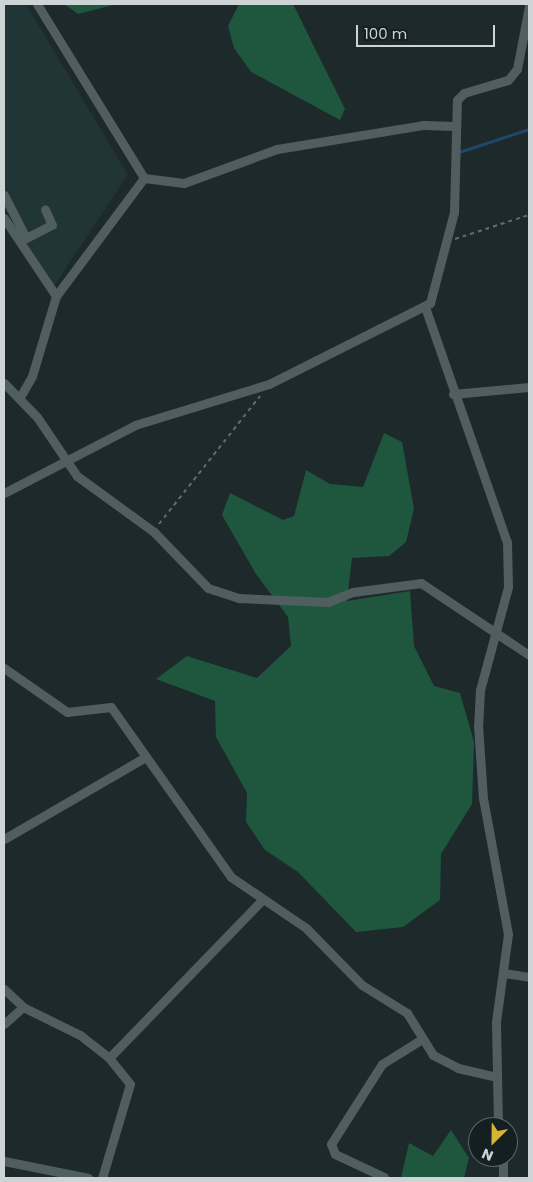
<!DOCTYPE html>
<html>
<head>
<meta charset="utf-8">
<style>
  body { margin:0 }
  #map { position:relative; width:533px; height:1182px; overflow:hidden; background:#1d292a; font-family:Poppins,sans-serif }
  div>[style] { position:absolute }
  .built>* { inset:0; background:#213537 }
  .forest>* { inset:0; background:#1e573d }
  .stream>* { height:2.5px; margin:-1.25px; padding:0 1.25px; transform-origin:1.25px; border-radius:1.25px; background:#22466a }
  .path>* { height:2px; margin-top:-1px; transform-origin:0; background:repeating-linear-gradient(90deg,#616b6c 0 4px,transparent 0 8px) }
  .minor>* { height:9px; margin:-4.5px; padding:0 4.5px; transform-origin:4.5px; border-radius:4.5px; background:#515e60 }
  span { translate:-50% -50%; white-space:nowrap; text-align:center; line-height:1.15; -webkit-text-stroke:4.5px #131f20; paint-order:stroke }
  .frame { position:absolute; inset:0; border:5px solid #cdd4d5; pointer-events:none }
  .north { position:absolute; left:468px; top:1117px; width:50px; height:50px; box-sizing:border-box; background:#131f20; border:1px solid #5d6768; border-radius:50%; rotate:203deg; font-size:14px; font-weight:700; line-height:20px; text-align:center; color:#cdd4d5 }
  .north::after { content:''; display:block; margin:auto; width:18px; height:22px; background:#d7b434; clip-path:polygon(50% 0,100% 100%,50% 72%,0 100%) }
  .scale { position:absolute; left:356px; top:25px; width:139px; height:22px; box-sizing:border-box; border:2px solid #cdd4d5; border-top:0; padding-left:6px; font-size:15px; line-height:18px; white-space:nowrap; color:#cdd4d5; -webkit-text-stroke:4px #131f20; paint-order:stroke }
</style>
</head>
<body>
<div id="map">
  <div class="built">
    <div style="clip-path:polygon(4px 4px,26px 4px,128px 175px,54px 286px,4px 208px)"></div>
  </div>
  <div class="forest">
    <div style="clip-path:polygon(64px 4px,117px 4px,78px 14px)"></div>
    <div style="clip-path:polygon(239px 4px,293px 4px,345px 109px,340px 120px,251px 72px,234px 48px,228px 26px)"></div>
    <div style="clip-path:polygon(384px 433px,402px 442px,414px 509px,406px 542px,389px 556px,352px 558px,347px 601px,410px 591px,414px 646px,434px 686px,460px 693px,474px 742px,472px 804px,441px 854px,440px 900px,403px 927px,356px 932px,298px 872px,265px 850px,246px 822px,247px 793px,216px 737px,215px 701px,156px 679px,187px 656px,257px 678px,291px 646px,288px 617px,256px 574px,222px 515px,230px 493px,283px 520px,294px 516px,306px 470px,330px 484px,363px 487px)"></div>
    <div style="clip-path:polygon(451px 1130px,469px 1158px,464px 1178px,401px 1178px,409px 1143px,433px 1156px)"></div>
  </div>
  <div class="stream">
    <div style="left:459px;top:152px;width:74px;rotate:-18.2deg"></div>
  </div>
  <div class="path">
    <div style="left:455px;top:239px;width:78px;rotate:-18deg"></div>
    <div style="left:159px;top:524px;width:163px;rotate:-51.7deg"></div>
  </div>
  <div class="minor">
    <div style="left:37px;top:4px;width:204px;rotate:58.4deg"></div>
    <div style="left:144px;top:178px;width:40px;rotate:7.1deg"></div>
    <div style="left:184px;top:183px;width:99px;rotate:-20.1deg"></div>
    <div style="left:277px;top:149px;width:149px;rotate:-9.3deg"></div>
    <div style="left:424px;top:125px;width:30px;rotate:2deg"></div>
    <div style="left:4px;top:195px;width:48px;rotate:62.9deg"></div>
    <div style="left:26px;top:238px;width:29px;rotate:-27deg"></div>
    <div style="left:52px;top:225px;width:17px;rotate:-114deg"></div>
    <div style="left:4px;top:218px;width:94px;rotate:56.3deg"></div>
    <div style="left:425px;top:307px;width:249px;rotate:70.8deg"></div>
    <div style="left:507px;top:542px;width:45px;rotate:88.7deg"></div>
    <div style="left:508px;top:587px;width:107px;rotate:105.2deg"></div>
    <div style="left:480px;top:690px;width:35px;rotate:93deg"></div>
    <div style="left:478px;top:725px;width:73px;rotate:86.1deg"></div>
    <div style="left:483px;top:798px;width:138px;rotate:79.6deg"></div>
    <div style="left:508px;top:934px;width:89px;rotate:97.8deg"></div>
    <div style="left:496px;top:1022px;width:105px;rotate:88.9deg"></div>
    <div style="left:4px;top:383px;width:47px;rotate:45.9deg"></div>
    <div style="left:37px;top:417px;width:71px;rotate:55.9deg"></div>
    <div style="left:77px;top:476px;width:95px;rotate:36deg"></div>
    <div style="left:154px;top:532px;width:78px;rotate:46deg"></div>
    <div style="left:208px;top:588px;width:33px;rotate:18deg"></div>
    <div style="left:239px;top:598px;width:89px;rotate:2.6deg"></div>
    <div style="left:328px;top:602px;width:27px;rotate:-22deg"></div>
    <div style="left:353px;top:592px;width:69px;rotate:-7.5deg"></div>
    <div style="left:421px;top:583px;width:130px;rotate:33.7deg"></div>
    <div style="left:453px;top:394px;width:76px;rotate:-5.3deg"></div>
    <div style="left:20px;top:397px;width:24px;rotate:-60deg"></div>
    <div style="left:32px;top:376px;width:84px;rotate:-73.3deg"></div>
    <div style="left:56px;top:296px;width:147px;rotate:-53.3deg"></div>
    <div style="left:4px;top:493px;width:148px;rotate:-27.4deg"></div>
    <div style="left:135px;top:425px;width:140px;rotate:-17deg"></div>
    <div style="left:269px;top:384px;width:180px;rotate:-26.7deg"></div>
    <div style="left:430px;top:303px;width:94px;rotate:-75.2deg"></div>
    <div style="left:454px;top:212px;width:112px;rotate:-88.5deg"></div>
    <div style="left:457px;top:100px;width:10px;rotate:-45deg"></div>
    <div style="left:464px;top:93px;width:46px;rotate:-16.5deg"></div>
    <div style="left:508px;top:80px;width:14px;rotate:-51deg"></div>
    <div style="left:517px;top:69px;width:64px;rotate:-79.2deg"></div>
    <div style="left:4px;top:668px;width:77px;rotate:34.9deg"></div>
    <div style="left:67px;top:712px;width:44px;rotate:-6.5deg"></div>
    <div style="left:111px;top:707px;width:208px;rotate:54.8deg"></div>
    <div style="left:231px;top:877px;width:91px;rotate:34.2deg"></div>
    <div style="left:306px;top:928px;width:80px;rotate:45.5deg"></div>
    <div style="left:362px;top:985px;width:53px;rotate:31.9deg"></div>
    <div style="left:407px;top:1013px;width:49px;rotate:58.2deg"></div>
    <div style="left:433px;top:1055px;width:28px;rotate:27deg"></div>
    <div style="left:458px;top:1068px;width:37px;rotate:13deg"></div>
    <div style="left:4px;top:839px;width:162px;rotate:-30.1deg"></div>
    <div style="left:504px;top:973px;width:25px;rotate:9deg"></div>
    <div style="left:4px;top:989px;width:26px;rotate:43deg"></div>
    <div style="left:23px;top:1007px;width:64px;rotate:26.2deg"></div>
    <div style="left:80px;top:1035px;width:37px;rotate:38deg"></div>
    <div style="left:109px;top:1058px;width:33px;rotate:51deg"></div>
    <div style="left:130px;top:1084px;width:98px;rotate:106.6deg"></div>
    <div style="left:4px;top:1024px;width:25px;rotate:-42deg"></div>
    <div style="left:109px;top:1058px;width:219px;rotate:-45.9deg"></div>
    <div style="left:4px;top:1161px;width:86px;rotate:11.4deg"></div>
    <div style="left:384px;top:1177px;width:54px;rotate:-154.9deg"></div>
    <div style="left:335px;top:1154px;width:11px;rotate:-112deg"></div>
    <div style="left:331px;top:1144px;width:95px;rotate:-57.5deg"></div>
    <div style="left:382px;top:1064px;width:47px;rotate:-32deg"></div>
    <div style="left:503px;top:1178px;width:21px;rotate:-90deg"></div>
  </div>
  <div class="frame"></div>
  <div class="north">N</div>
  <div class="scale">100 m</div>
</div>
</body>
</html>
